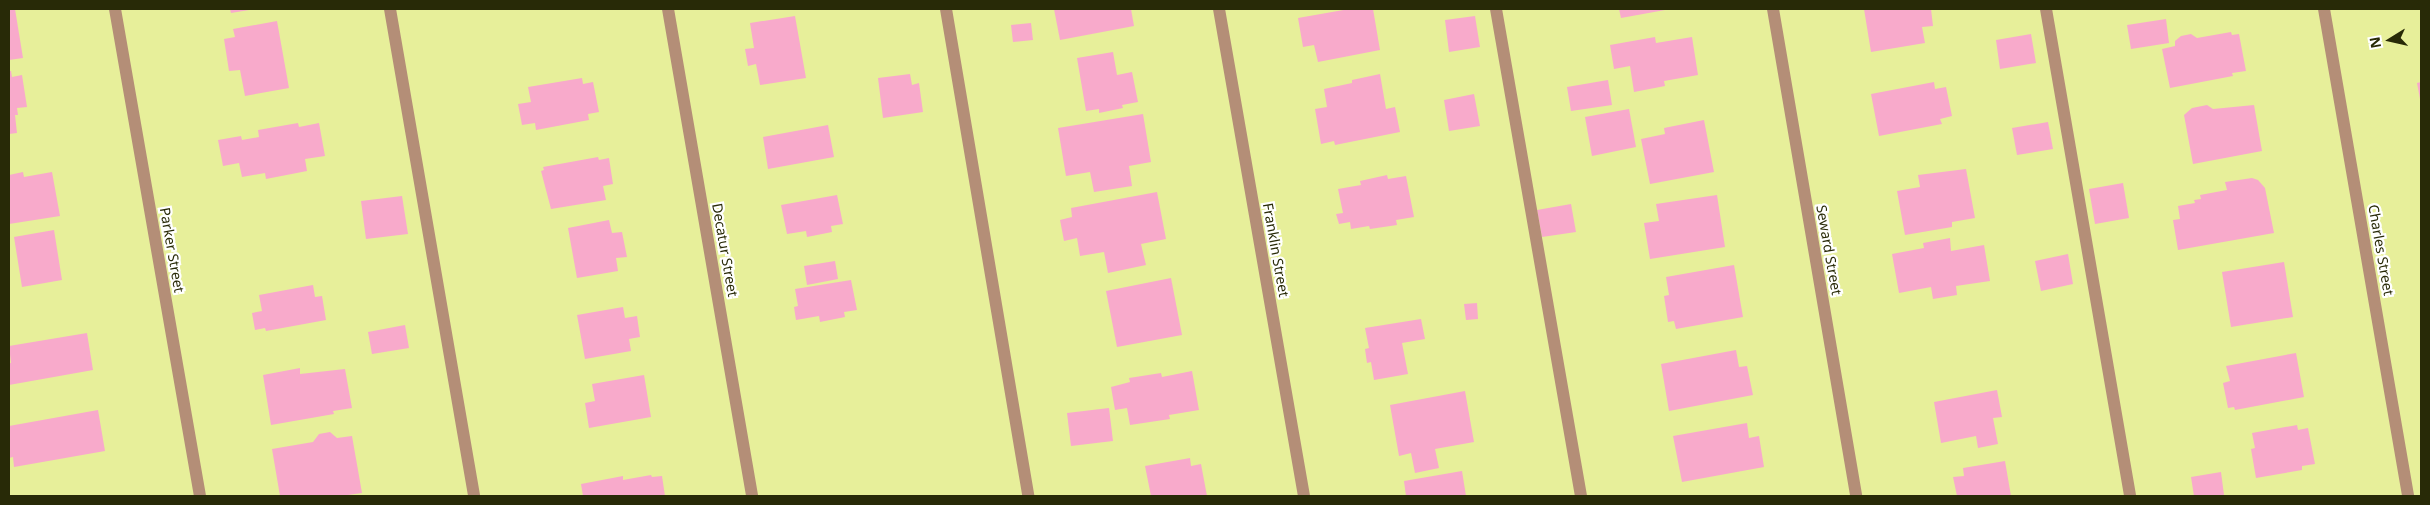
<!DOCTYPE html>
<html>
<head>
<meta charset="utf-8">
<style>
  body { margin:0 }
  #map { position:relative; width:2430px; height:505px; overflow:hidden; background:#e7ef9a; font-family:"Noto Sans",sans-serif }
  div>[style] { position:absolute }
  .building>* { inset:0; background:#f8aacb }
  .service>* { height:12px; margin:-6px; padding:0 6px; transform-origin:6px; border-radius:6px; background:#b48e77 }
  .minor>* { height:12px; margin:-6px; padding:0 6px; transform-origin:6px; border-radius:6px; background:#b48e77 }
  span { translate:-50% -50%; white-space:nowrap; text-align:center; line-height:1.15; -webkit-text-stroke:4.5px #fff; paint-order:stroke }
  .street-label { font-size:14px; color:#282a07 }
  .frame { position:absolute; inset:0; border:10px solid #282a07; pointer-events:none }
  .north { position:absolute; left:2365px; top:15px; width:50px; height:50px; -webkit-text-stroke:4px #fff; paint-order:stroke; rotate:260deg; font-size:14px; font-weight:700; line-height:20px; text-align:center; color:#282a07 }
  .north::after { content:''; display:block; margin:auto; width:18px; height:22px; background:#282a07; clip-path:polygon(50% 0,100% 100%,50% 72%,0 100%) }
</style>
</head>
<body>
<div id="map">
  <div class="building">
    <div style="clip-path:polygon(15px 9px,23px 58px,9px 60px,9px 10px)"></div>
    <div style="clip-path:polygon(230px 9px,249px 9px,249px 10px,231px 13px)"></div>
    <div style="clip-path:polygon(1054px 9px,1131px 9px,1134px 26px,1060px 40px)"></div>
    <div style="clip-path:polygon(1349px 9px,1373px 9px,1380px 50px,1318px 62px,1314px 45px,1303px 47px,1298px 18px)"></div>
    <div style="clip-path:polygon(1619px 9px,1665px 9px,1665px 10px,1621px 18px)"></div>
    <div style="clip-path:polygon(1864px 9px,1931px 9px,1933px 26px,1922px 27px,1925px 43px,1871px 52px)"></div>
    <div style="clip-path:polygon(795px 16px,806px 78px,760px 85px,756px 64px,748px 66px,745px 49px,754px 48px,750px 23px)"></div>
    <div style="clip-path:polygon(1475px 16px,1480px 47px,1449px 52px,1445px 20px)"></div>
    <div style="clip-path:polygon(2166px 19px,2169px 43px,2131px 49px,2127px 25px)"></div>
    <div style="clip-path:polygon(277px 21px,289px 88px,245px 96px,240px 70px,229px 71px,224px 39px,235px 37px,233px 29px)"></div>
    <div style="clip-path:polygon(1031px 23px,1033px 40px,1013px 42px,1011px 25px)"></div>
    <div style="clip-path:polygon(2231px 32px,2232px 35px,2239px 34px,2246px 71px,2232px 73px,2233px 76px,2170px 88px,2162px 49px,2175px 46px,2175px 41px,2181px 36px,2191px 34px,2197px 38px)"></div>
    <div style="clip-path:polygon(2031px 34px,2036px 63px,2000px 69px,1996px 40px)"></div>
    <div style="clip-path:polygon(1655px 37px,1656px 43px,1692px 37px,1698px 75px,1664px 81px,1665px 86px,1634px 92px,1630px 66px,1614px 69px,1610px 45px)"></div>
    <div style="clip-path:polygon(1113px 52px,1117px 75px,1132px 72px,1138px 102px,1122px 105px,1123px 108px,1099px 113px,1099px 109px,1086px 111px,1077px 58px)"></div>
    <div style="clip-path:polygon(9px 71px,11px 71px,12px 77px,22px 75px,27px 107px,17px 108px,18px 115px,15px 115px,17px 133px,9px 134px)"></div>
    <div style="clip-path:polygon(910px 74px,912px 85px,919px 83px,923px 112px,883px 118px,878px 78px)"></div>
    <div style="clip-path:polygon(1380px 74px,1386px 109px,1395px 107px,1400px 132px,1335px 145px,1334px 141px,1321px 144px,1315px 109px,1327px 107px,1324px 89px,1352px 83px,1352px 80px)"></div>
    <div style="clip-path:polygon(582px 78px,583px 84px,593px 82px,599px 112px,588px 114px,589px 120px,536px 130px,535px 123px,522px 125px,518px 104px,531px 102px,528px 87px)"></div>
    <div style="clip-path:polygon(1608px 80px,1612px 105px,1571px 111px,1567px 87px)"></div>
    <div style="clip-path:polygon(1934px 82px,1935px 89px,1946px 87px,1952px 116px,1940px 119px,1942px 124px,1879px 136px,1871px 94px)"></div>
    <div style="clip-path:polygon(2421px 82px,2421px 99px,2420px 99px,2417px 83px)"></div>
    <div style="clip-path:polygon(1474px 94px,1480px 126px,1449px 131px,1444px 100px)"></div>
    <div style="clip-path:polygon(2207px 105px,2213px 109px,2254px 105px,2262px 151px,2193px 164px,2184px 115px,2192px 108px)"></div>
    <div style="clip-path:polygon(1629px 109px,1636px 147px,1592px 156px,1585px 117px)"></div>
    <div style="clip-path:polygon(1143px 114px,1151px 162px,1129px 166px,1132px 186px,1094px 192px,1090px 172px,1066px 176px,1058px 128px)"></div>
    <div style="clip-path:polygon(1704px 120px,1714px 172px,1650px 184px,1641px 139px,1665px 134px,1664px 128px)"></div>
    <div style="clip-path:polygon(2048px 122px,2053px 149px,2017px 155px,2012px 128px)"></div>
    <div style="clip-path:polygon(298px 123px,299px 127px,319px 123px,325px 156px,305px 159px,307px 171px,266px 179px,265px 173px,242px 177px,239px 163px,223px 166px,218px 140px,241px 136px,242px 140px,259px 137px,258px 130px)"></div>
    <div style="clip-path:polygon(828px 125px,834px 157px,768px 169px,763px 137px)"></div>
    <div style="clip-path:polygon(598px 157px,599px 160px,609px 158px,613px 184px,603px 186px,606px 200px,551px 209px,541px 171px,544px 170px,543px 167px)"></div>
    <div style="clip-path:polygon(1966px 169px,1975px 218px,1952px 222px,1952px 227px,1905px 235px,1897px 191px,1920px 187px,1918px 175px)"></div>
    <div style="clip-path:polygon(23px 172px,24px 177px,52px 172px,60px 216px,9px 224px,9px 175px)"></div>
    <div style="clip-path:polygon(1387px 175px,1388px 179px,1406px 176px,1414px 217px,1396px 220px,1397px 225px,1370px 229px,1369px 226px,1351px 229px,1350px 222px,1339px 224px,1336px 214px,1343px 213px,1338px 189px,1361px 185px,1360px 181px)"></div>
    <div style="clip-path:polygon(2252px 178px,2258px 180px,2265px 188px,2274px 233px,2178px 250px,2173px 220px,2180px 219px,2178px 206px,2195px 203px,2194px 200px,2201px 199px,2200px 195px,2227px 190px,2225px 182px)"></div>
    <div style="clip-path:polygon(2123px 183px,2129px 218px,2095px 224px,2089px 189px)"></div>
    <div style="clip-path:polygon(1157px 192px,1166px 239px,1141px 244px,1146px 265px,1108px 273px,1104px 252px,1080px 256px,1077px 238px,1064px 241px,1060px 220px,1072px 217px,1071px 208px)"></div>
    <div style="clip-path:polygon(837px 195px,843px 224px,831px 226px,832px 232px,807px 237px,806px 231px,787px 234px,781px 205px)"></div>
    <div style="clip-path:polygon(1717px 195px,1725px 247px,1650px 259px,1644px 223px,1659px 221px,1656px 204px)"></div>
    <div style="clip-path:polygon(402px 196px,408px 234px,366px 239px,361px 201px)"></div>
    <div style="clip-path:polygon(1571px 204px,1576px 232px,1542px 237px,1537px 210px)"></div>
    <div style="clip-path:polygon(609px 220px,612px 233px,622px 232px,627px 257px,616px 258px,618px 271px,577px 278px,568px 228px)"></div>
    <div style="clip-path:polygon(54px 230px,62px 280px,22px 287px,14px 237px)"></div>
    <div style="clip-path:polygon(1950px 238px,1951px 251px,1984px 245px,1990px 281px,1956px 286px,1957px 295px,1933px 299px,1931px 287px,1899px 293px,1892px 254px,1924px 248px,1923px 243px)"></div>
    <div style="clip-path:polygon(2068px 254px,2073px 284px,2041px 291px,2035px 261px)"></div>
    <div style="clip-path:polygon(835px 261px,838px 279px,807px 285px,804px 266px)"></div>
    <div style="clip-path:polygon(2284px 262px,2293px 317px,2231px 327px,2222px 272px)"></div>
    <div style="clip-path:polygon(1734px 265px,1743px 317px,1676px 329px,1674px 321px,1668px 322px,1664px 296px,1669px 295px,1666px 277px)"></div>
    <div style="clip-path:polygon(1171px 278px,1182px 335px,1117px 347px,1106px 291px)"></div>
    <div style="clip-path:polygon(851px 280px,857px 310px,844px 312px,845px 317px,820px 322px,819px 316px,796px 320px,794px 307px,798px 306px,795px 289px)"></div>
    <div style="clip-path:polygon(313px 285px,315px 297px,322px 296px,326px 320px,266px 331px,265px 328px,255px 330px,252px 313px,262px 311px,259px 295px)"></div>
    <div style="clip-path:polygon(1477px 303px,1478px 319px,1466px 320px,1464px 304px)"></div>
    <div style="clip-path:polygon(623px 307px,625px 318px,637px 316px,640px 337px,629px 339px,631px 351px,585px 359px,577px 315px)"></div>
    <div style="clip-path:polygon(1421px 319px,1425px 339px,1402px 343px,1408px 374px,1374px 380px,1371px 362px,1367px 363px,1365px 349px,1369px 348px,1365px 328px)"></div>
    <div style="clip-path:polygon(405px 325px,409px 348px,372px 354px,368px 332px)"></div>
    <div style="clip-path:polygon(87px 333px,93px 370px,9px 385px,9px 363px,11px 363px,9px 346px)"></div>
    <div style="clip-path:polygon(1736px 350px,1739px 367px,1747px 366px,1753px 395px,1669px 411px,1661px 364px)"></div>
    <div style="clip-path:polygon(2296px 353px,2304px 397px,2235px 410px,2234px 407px,2228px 408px,2223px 383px,2230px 381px,2226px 366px)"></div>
    <div style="clip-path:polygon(300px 368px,300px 374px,345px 369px,352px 408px,333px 411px,334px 414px,271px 425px,263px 375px)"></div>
    <div style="clip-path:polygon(1192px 371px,1199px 410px,1169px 415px,1170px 419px,1130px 425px,1127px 408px,1115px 410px,1111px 387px,1130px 382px,1129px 378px,1161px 373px,1162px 377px)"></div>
    <div style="clip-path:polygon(644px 375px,651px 417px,589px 428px,585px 403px,595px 401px,592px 384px)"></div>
    <div style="clip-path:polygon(1997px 390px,2002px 417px,1993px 418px,1998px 444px,1978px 448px,1976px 436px,1941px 443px,1934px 402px)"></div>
    <div style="clip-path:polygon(1465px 391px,1474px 442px,1435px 449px,1439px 468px,1415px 473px,1411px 453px,1399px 456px,1390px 405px)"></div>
    <div style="clip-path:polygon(1109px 408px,1113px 441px,1071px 446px,1067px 413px)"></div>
    <div style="clip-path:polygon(98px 410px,105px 451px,14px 467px,13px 457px,9px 458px,9px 426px)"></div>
    <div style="clip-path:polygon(1747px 423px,1749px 438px,1759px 436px,1764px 467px,1682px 482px,1673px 436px)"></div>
    <div style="clip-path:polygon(2297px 425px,2298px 430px,2308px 428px,2315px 464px,2302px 466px,2302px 470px,2256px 478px,2251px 449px,2255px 448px,2252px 433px)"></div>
    <div style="clip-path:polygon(330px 432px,337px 438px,352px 436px,362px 493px,341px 496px,280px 496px,272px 449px,313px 442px,319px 434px)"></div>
    <div style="clip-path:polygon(1190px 458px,1191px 466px,1201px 464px,1207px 496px,1151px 496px,1145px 466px)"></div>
    <div style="clip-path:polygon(2005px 461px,2011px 496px,1957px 496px,1953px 477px,1964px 476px,1963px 468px)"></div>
    <div style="clip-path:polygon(1462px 471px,1466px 496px,1406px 496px,1404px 481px)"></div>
    <div style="clip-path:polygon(2221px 472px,2224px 495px,2194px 496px,2191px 477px)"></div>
    <div style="clip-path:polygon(651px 475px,652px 477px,662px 476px,665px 496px,583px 496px,581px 484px,623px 476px,623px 480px)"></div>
  </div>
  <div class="service">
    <div style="left:390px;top:9px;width:494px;rotate:80.2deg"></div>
    <div style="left:946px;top:9px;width:494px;rotate:80.4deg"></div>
    <div style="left:1496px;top:9px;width:494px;rotate:80.1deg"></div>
    <div style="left:2046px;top:9px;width:494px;rotate:80.2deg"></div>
  </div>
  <div class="minor">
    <div style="left:115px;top:9px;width:494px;rotate:80.1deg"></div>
    <div style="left:668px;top:9px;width:494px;rotate:80.2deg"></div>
    <div style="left:1219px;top:9px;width:494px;rotate:80.1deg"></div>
    <div style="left:1773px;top:9px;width:494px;rotate:80.3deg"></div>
    <div style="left:2324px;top:9px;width:494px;rotate:80.2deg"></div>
  </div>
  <div class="street-label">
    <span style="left:172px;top:250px;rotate:80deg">Parker Street</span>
    <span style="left:725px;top:250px;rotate:80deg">Decatur Street</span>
    <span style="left:1276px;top:250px;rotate:80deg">Franklin Street</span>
    <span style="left:1829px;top:250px;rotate:80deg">Seward Street</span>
    <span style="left:2381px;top:250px;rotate:80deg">Charles Street</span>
  </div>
  <div class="frame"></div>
  <div class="north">N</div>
</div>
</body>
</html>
